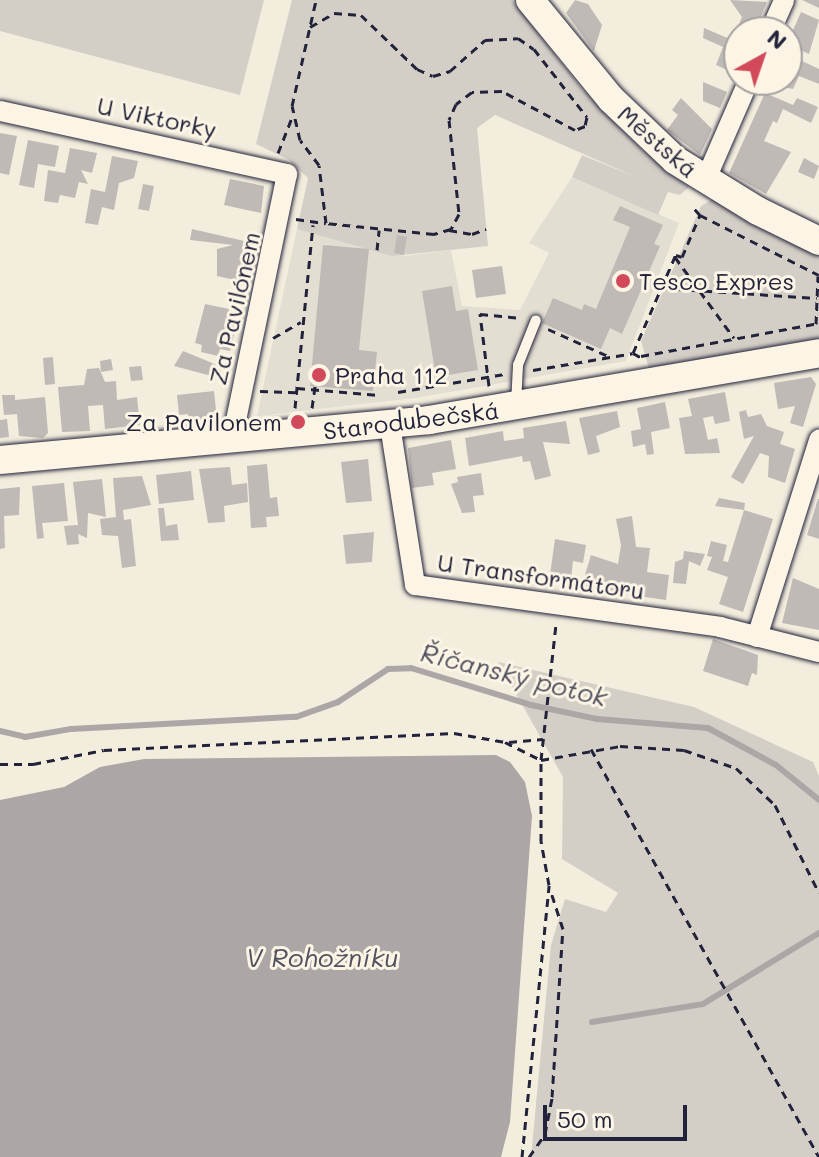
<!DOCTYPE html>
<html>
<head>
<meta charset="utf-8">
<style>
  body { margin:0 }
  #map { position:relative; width:819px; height:1157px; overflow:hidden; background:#f3edde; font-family:Mali,sans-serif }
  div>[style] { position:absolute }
  .built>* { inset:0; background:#e3ded2 }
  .green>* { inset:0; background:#d4cfc6 }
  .water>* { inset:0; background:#aca7a6 }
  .stream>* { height:6px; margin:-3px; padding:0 3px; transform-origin:3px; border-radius:3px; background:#aca7a6 }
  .building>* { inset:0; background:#bfbab6 }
  .path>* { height:3px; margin-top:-1.5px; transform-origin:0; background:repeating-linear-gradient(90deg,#22223b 0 8px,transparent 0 14px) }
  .roads { filter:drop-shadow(0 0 2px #22223b) drop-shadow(0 0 2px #22223b) }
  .lane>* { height:10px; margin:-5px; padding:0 5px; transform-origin:5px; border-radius:5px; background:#fcf5e5 }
  .street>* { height:20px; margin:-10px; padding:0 10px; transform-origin:10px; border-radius:10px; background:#fcf5e5 }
  .secondary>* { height:28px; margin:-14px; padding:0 14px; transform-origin:14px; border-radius:14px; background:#fcf5e5 }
  .dots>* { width:22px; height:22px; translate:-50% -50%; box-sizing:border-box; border:4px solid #fcf5e5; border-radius:50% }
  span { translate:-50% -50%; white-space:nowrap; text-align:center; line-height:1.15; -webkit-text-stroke:6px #fcf5e5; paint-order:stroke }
  .street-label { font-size:24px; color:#22223b }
  .poi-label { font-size:24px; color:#22223b }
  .left { translate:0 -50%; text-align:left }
  .right { translate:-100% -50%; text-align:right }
  .water-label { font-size:26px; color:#525160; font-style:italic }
  .north { position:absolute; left:723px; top:16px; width:80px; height:80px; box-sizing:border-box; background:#fcf5e5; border:2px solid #a5a1a1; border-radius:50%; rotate:40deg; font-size:22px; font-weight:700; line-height:32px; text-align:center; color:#22223b }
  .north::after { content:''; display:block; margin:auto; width:28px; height:36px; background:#d1495b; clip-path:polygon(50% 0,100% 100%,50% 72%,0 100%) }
  .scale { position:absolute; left:543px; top:1105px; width:144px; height:36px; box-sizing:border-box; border:4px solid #22223b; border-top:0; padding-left:10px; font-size:24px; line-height:28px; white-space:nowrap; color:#22223b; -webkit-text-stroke:6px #fcf5e5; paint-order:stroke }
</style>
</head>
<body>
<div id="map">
  <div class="built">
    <div style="clip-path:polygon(572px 177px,679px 223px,626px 361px,416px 398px,257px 416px,297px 229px,405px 256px,451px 250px,462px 306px,520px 310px,549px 253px,529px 243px)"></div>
  </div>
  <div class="green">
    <div style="clip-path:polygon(0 0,264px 0,240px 95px,0 31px)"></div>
    <div style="clip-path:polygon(292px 0,512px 0,581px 88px,642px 150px,689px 187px,680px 195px,668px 192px,658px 215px,572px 177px,582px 155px,638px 178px,495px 115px,477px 128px,488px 246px,392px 256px,297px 229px,308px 178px,289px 160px,256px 144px)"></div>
    <div style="clip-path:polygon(715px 198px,819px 249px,819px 340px,650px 372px,641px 341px,701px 206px)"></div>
    <div style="clip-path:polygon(498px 662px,694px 707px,813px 762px,819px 776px,819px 1157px,531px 1157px,551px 945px,565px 899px,606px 912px,618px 893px,562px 859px,563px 777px)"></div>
  </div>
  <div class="water">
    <div style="clip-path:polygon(496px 755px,510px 762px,525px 782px,532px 816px,510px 1122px,501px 1157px,0 1157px,0 800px,64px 787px,100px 767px,144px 759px)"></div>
  </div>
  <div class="stream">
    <div style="left:0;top:731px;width:26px;rotate:13deg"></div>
    <div style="left:25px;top:737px;width:47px;rotate:-9.9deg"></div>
    <div style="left:71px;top:729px;width:225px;rotate:-3.1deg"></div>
    <div style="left:296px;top:717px;width:45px;rotate:-19.7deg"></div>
    <div style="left:338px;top:702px;width:60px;rotate:-33.4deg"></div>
    <div style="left:388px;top:669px;width:23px;rotate:-2deg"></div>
    <div style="left:411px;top:668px;width:126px;rotate:17.1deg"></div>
    <div style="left:531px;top:705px;width:67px;rotate:12deg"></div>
    <div style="left:597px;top:719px;width:111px;rotate:4.6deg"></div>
    <div style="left:708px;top:728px;width:77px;rotate:28.6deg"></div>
    <div style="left:776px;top:765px;width:55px;rotate:39.1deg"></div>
    <div style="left:592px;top:1022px;width:112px;rotate:-9.2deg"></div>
    <div style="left:703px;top:1004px;width:136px;rotate:-31.5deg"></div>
  </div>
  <div class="building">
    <div style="clip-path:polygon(575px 0,588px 4px,602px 25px,594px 51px,566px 13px)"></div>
    <div style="clip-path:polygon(730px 0,767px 2px,754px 32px,736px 31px,742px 17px)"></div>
    <div style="clip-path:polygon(802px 0,819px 0,819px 8px)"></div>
    <div style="clip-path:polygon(801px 12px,819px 20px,809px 54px,787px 44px)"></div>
    <div style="clip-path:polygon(704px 28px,739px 43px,736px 74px,716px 65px,723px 47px,703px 38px)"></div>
    <div style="clip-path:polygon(787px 54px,819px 69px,819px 84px,799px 76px,793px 89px,769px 84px,787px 80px)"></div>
    <div style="clip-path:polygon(703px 82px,727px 92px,720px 108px,703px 101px)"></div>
    <div style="clip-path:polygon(765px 93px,793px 105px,797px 98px,818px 107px,811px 123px,783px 109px,777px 123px,773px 121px,764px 141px,791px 152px,766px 194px,729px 173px)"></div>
    <div style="clip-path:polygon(681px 98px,712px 129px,700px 155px,667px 130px,678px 115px,672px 110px)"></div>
    <div style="clip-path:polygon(0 133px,17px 136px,9px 175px,0 173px)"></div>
    <div style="clip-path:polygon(28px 140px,59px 146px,55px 167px,38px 164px,34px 188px,19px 185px)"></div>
    <div style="clip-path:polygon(70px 148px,97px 153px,92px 173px,81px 170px,88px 184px,79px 182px,75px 198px,60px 195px,58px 203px,44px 201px,48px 170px,65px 173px)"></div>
    <div style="clip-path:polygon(112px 156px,138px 161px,134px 178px,119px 183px,114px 210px,102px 207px,98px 225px,85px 223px,91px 189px,105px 192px)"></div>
    <div style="clip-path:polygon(804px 158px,819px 166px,814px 179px,798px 172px)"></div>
    <div style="clip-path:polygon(230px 179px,264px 186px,261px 213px,224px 205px)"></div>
    <div style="clip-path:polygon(143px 184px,154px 186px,149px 211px,138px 209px)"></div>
    <div style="clip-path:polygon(620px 206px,663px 225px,654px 244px,660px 246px,622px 334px,610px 328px,601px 349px,542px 323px,553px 298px,582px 310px,584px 304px,596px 309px,630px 227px,613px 220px)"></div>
    <div style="clip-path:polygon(192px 229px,253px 243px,244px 282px,217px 276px,217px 249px,233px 245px,190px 240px)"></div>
    <div style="clip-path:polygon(397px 235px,407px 237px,404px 255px,394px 253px)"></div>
    <div style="clip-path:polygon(323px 245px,369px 249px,359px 350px,377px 352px,373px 391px,310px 386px)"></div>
    <div style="clip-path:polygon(502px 266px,506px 294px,476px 298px,472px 270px)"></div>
    <div style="clip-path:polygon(452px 286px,456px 311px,468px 309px,478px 370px,436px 377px,422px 291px)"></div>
    <div style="clip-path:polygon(205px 304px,229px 309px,227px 320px,237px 323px,230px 351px,220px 349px,218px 356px,201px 352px,202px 345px,195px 343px)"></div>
    <div style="clip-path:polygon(183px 351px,222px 367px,219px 378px,174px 366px)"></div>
    <div style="clip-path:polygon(53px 357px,55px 384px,45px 385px,43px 358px)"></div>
    <div style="clip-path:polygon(111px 359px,113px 370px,101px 372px,100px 361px)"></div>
    <div style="clip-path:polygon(141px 366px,143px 380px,131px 381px,129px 367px)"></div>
    <div style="clip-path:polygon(99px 368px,105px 382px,116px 381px,117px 400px,137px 397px,140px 425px,105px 429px,103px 405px,88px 406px,90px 431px,62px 432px,58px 387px,84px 385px,87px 369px)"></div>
    <div style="clip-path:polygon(811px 377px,816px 384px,803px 427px,790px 423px,795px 406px,778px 409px,774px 383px)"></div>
    <div style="clip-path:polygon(214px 391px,217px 419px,189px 420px,188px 414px,179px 415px,177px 395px)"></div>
    <div style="clip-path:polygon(725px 392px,730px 421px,715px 424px,713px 416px,703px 418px,708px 440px,717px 438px,720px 453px,685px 454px,679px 418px,692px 416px,688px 399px)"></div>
    <div style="clip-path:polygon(2px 395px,15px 395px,15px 400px,45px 397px,48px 433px,43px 438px,19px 436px,17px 414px,4px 415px)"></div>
    <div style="clip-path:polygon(665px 402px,670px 428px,651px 432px,654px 454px,647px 455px,645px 444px,633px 447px,631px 431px,641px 429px,637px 408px)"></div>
    <div style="clip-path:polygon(746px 410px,748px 417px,761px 414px,767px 426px,784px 432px,780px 444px,795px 449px,785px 483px,768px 477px,769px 456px,760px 453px,743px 484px,731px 477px,754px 436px,744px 439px,739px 412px)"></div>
    <div style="clip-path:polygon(617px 411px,620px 427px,596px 436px,600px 452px,588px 455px,579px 418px)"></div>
    <div style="clip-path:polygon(7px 419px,9px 437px,0 438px,0 420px)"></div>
    <div style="clip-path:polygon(566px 421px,570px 444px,543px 442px,551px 476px,535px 480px,530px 461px,523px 462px,522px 456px,469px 466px,465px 438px,503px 431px,504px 441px,524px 438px,523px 428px)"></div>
    <div style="clip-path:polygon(451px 440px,456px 469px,432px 473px,434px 485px,412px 488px,408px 448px)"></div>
    <div style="clip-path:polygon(368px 459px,372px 501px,346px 503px,341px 462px)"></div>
    <div style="clip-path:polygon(267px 464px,270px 498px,277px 497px,279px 516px,266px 517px,267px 527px,251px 528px,247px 466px)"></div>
    <div style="clip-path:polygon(230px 467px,232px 485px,247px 483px,248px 502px,224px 506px,225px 522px,208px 523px,199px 469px)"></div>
    <div style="clip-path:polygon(191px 471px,194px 500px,159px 504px,156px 475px)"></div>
    <div style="clip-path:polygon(481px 473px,484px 495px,473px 496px,475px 512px,462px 513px,451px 484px,458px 482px,457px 477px)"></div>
    <div style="clip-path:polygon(142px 476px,151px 505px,123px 510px,124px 520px,131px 519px,136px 566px,122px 568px,118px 536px,102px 535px,100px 519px,116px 517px,113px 478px)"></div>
    <div style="clip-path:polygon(102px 479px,106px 517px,88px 513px,87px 538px,78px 534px,79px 544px,67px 545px,64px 526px,78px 525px,73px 482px)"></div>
    <div style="clip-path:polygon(64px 483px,68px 521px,42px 523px,44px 538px,37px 539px,32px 486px)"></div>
    <div style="clip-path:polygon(20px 487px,19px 515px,4px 516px,5px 548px,0 549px,0 489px)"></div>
    <div style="clip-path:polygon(719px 498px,745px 503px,744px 510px,715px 506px)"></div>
    <div style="clip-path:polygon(818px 499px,819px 499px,819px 539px,807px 535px)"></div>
    <div style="clip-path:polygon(158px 508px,164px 508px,166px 526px,177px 524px,179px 540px,161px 541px)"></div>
    <div style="clip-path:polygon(744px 510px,773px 519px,743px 612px,719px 604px,728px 577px,707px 570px,712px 557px,707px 556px,711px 541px,727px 545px,723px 561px,728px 562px)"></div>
    <div style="clip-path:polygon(632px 516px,636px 547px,650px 548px,647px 572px,669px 575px,666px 600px,581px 588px,591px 555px,618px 564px,621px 545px,616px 519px)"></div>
    <div style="clip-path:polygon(374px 532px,372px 562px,346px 564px,343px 535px)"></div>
    <div style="clip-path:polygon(555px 539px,586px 545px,583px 563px,573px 561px,571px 579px,550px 575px)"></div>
    <div style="clip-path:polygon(684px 551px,705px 554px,700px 566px,689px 561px,686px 584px,673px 583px,675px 562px,683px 559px)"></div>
    <div style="clip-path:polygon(793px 578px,819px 589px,819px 630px,782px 623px)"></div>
    <div style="clip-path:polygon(713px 639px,758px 655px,757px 675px,752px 673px,748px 686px,703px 671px)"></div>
  </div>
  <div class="path">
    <div style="left:310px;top:27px;width:28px;rotate:-30deg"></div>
    <div style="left:334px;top:13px;width:27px;rotate:4deg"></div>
    <div style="left:361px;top:15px;width:78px;rotate:44deg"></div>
    <div style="left:417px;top:69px;width:17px;rotate:24deg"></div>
    <div style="left:433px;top:76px;width:18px;rotate:-16deg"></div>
    <div style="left:450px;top:71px;width:47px;rotate:-41.5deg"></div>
    <div style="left:485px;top:40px;width:33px;rotate:-3deg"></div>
    <div style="left:518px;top:38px;width:19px;rotate:35deg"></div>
    <div style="left:534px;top:49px;width:86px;rotate:52.1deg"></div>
    <div style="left:587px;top:117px;width:9px;rotate:103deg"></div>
    <div style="left:585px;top:126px;width:11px;rotate:158deg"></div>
    <div style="left:575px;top:130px;width:83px;rotate:-151.9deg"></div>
    <div style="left:502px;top:91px;width:30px;rotate:178deg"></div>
    <div style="left:472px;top:92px;width:20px;rotate:143deg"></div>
    <div style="left:456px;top:104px;width:17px;rotate:114deg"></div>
    <div style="left:449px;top:120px;width:95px;rotate:83.9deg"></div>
    <div style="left:459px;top:214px;width:17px;rotate:118deg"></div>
    <div style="left:451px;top:229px;width:18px;rotate:164deg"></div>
    <div style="left:434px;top:234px;width:109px;rotate:-174.2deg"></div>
    <div style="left:278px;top:153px;width:41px;rotate:-68.5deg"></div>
    <div style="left:700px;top:215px;width:133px;rotate:26.8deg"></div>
    <div style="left:296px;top:219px;width:30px;rotate:8deg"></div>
    <div style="left:326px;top:223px;width:58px;rotate:-96.9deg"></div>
    <div style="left:319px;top:165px;width:31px;rotate:-127deg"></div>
    <div style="left:300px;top:140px;width:35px;rotate:-103deg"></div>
    <div style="left:292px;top:106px;width:109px;rotate:-77.2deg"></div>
    <div style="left:449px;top:230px;width:23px;rotate:10deg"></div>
    <div style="left:472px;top:234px;width:15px;rotate:-20deg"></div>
    <div style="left:377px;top:250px;width:20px;rotate:-84deg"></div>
    <div style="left:676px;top:255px;width:6px;rotate:18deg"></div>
    <div style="left:682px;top:257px;width:46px;rotate:-66.8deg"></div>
    <div style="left:700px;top:215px;width:13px;rotate:-132deg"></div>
    <div style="left:675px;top:257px;width:100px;rotate:53.9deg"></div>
    <div style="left:662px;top:288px;width:155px;rotate:3.7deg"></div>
    <div style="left:816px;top:324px;width:48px;rotate:-87.6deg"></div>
    <div style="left:548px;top:329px;width:68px;rotate:24.3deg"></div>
    <div style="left:273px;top:338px;width:32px;rotate:-30deg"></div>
    <div style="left:633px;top:353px;width:110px;rotate:-66.5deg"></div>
    <div style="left:641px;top:356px;width:181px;rotate:-10.5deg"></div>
    <div style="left:533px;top:370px;width:101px;rotate:-9.6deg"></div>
    <div style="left:633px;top:353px;width:10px;rotate:29deg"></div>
    <div style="left:489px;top:386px;width:73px;rotate:-97.1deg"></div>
    <div style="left:480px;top:314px;width:42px;rotate:5.4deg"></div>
    <div style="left:297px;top:388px;width:82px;rotate:4.9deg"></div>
    <div style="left:260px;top:391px;width:36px;rotate:2deg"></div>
    <div style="left:398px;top:392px;width:108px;rotate:-9.6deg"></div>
    <div style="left:295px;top:408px;width:184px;rotate:-84.4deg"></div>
    <div style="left:312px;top:408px;width:22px;rotate:-82deg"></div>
    <div style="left:509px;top:742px;width:34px;rotate:-5deg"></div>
    <div style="left:591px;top:749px;width:467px;rotate:60.8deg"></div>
    <div style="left:0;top:764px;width:33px"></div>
    <div style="left:33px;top:764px;width:72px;rotate:-11.2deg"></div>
    <div style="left:104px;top:750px;width:350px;rotate:-2.8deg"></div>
    <div style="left:454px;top:733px;width:52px;rotate:10deg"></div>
    <div style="left:505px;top:742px;width:40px;rotate:26.6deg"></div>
    <div style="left:541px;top:760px;width:80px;rotate:-10deg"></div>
    <div style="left:620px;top:746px;width:64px;rotate:3.6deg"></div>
    <div style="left:684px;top:750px;width:55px;rotate:19.1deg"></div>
    <div style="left:736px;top:768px;width:54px;rotate:43.5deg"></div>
    <div style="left:775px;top:805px;width:98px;rotate:63.4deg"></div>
    <div style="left:522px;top:1157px;width:273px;rotate:-84.3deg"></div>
    <div style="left:549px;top:885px;width:45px;rotate:-100.3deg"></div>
    <div style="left:541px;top:841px;width:81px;rotate:-90deg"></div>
    <div style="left:541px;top:760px;width:137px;rotate:-83.7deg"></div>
    <div style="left:529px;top:1157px;width:28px;rotate:-55deg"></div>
    <div style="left:545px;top:1134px;width:38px;rotate:-79deg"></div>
    <div style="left:552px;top:1097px;width:168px;rotate:-86.3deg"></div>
    <div style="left:563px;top:929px;width:42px;rotate:-108deg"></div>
  </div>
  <div class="roads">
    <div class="lane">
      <div style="left:516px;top:404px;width:39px;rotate:-87deg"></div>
      <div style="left:518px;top:365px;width:48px;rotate:-68.2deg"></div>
    </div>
    <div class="street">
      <div style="left:770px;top:32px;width:35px;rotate:-66deg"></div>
      <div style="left:0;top:111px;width:294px;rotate:12.4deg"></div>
      <div style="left:287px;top:174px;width:271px;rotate:101.7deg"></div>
      <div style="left:705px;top:181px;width:110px;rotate:-66.5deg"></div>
      <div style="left:390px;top:425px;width:162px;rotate:81.1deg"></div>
      <div style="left:415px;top:585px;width:308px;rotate:7.8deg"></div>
      <div style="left:720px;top:627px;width:102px;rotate:14.2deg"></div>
      <div style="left:757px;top:637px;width:207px;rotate:-72.5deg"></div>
    </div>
    <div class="secondary">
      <div style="left:530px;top:0;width:128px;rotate:50.7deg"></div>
      <div style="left:611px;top:99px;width:88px;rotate:43.6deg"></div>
      <div style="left:675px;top:160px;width:97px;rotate:31.6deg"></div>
      <div style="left:758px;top:211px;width:68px;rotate:26.2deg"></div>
      <div style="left:0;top:460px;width:431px;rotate:-5.3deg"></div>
      <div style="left:429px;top:420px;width:396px;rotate:-9.7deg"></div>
    </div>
  </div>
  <div class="dots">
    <div style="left:623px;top:281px;background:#d1495b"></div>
    <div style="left:319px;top:375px;background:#d1495b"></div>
    <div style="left:298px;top:422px;background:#d1495b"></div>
  </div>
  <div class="street-label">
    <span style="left:157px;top:117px;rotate:12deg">U Viktorky</span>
    <span style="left:658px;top:141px;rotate:41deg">Městská</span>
    <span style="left:234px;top:308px;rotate:-77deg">Za Pavilónem</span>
    <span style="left:411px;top:420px;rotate:-7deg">Starodubečská</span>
    <span style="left:541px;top:576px;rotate:8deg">U Transformátoru</span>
  </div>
  <div class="poi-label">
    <span class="left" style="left:639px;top:281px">Tesco Expres</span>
    <span class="left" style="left:335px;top:375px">Praha 112</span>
    <span class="right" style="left:282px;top:422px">Za Pavilonem</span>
  </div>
  <div class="water-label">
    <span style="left:514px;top:675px;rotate:14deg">Říčanský potok</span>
    <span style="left:322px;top:958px">V Rohožníku</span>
  </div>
  <div class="north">N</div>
  <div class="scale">50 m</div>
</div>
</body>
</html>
